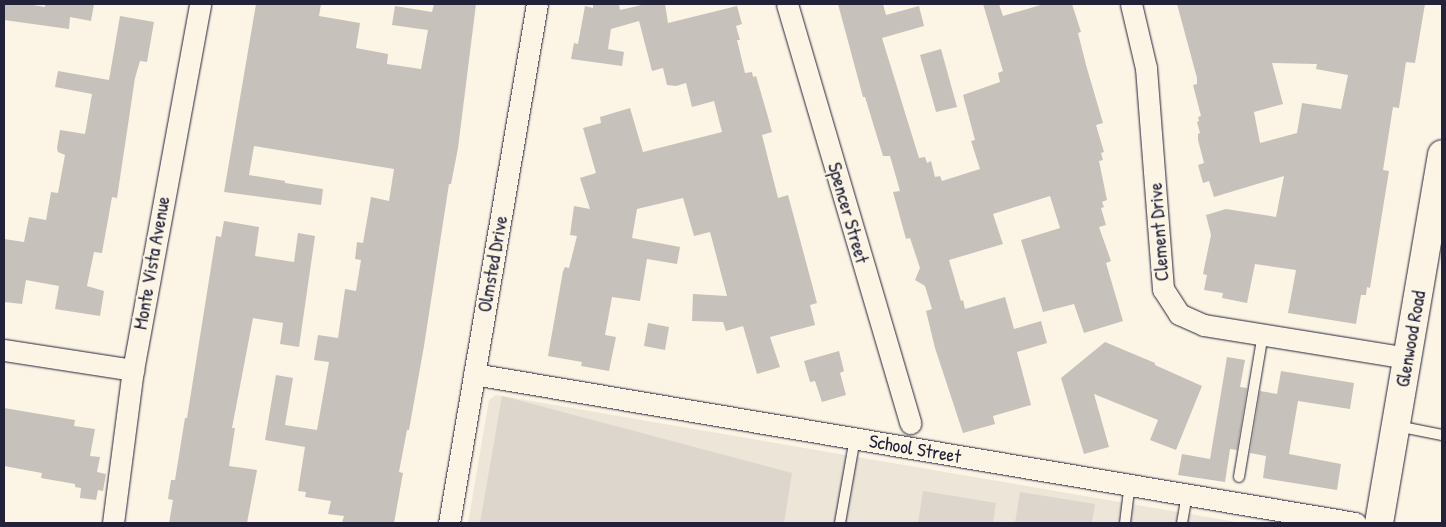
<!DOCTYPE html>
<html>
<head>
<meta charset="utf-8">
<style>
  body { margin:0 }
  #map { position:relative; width:1446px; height:527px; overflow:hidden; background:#fcf5e5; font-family:"Patrick Hand",sans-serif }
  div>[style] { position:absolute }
  .built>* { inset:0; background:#ece5d8 }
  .green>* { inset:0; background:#dcd6cc }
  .building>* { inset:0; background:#c6c1bb }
  .roads { filter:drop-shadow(0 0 1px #22223b) drop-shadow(0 0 1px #22223b) }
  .lane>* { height:10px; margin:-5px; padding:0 5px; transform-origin:5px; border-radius:5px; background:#fcf5e5 }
  .street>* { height:21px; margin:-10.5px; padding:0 10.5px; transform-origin:10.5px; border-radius:10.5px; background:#fcf5e5 }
  .secondary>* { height:28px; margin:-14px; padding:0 14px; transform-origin:14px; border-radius:14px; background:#fcf5e5 }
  span { translate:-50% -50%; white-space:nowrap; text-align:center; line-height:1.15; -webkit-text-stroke:4.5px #fcf5e5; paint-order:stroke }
  .street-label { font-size:19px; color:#22223b }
  .frame { position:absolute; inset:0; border:5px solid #22223b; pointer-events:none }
</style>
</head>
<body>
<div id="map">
  <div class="built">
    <div style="clip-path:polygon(496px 395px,1242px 523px,468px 523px,489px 400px)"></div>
  </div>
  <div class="green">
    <div style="clip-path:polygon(502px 396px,792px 473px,784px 523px,480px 523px)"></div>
    <div style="clip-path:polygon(923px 491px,996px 503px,993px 523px,918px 523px)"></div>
    <div style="clip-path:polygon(1020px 492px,1095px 504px,1092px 523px,1015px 523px)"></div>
  </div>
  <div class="building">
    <div style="clip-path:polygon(4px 4px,27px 4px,45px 7px,45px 4px,94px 4px,91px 21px,70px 17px,69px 29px,4px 20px)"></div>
    <div style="clip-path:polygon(256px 4px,321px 4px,319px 16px,360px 23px,356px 48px,388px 54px,387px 64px,421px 69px,428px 30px,392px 25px,395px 6px,432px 12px,434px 4px,476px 4px,458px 148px,451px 184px,449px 184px,424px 346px,409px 430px,407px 430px,399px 472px,403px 473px,394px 523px,342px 523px,344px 516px,328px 514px,331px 501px,305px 497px,306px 492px,298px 491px,305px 447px,265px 440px,276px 375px,293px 378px,285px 425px,317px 430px,329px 362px,314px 360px,318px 335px,338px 338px,345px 289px,356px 291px,361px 260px,355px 259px,357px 242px,363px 243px,371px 197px,389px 201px,394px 169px,254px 146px,249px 175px,285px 181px,285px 183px,323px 189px,321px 205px,224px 192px)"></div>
    <div style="clip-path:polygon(593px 4px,619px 4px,620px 10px,646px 4px,665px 4px,668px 23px,737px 6px,742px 24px,736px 26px,740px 40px,737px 40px,745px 73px,752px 72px,753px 77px,756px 76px,768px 117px,772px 132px,762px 135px,778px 198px,788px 195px,817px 303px,810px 305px,815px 325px,770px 337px,780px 367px,757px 374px,743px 326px,726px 331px,723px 322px,692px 321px,693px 294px,727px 296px,710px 232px,694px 236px,683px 198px,637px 209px,632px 238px,680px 247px,677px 264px,647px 259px,640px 301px,612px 297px,605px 335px,616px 337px,609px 371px,581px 366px,582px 362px,548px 356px,563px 271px,565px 267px,569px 268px,577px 236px,570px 235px,574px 206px,590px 209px,580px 178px,596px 173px,583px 128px,601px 123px,600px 117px,630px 108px,643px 152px,722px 132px,714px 101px,692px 107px,686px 83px,676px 86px,667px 85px,663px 68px,652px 71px,639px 21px,611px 29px,608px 49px,624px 52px,622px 66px,571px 59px,574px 43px,578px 44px,585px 6px,593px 8px)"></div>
    <div style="clip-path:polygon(838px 4px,883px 4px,886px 15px,919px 6px,924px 26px,882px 38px,919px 158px,925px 157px,927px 163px,931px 161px,935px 177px,940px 176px,942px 181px,980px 169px,971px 141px,975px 140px,963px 95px,1000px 82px,998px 73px,1003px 71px,983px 4px,999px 4px,1003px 16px,1044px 4px,1072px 4px,1081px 32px,1078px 33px,1086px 65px,1103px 123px,1096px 125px,1104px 152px,1101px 153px,1103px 160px,1099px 161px,1107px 200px,1102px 202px,1104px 207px,1101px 208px,1106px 225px,1099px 227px,1111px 261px,1106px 263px,1123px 321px,1084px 333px,1074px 304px,1043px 312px,1021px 240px,1060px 228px,1050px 196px,993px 214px,1003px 244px,949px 260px,961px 301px,963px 300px,965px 309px,1005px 297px,1014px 329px,1041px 321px,1047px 343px,1017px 352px,1031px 405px,993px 416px,995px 424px,963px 433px,935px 348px,926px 311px,932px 309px,925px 286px,915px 280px,920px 268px,910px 238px,906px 239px,893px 192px,900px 191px,890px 156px,883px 156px,865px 97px,863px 97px)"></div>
    <div style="clip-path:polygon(evenodd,1177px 4px,1425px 4px,1415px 63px,1406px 62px,1399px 108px,1393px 107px,1383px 170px,1389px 171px,1370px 288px,1367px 287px,1366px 295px,1361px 295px,1356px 324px,1288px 313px,1296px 270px,1255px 264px,1247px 303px,1222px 298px,1223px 293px,1204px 290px,1207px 275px,1203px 274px,1211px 235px,1206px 215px,1226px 209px,1276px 217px,1284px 176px,1214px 197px,1209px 181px,1203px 183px,1198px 165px,1204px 163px,1198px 140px,1198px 134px,1200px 133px,1197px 122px,1199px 121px,1198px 117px,1201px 116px,1193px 85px,1197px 84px,1197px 78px,1177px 4px,1272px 63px,1317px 64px,1316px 69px,1348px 75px,1341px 109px,1302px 103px,1297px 133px,1260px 143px,1254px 112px,1283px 104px,1272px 63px)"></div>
    <div style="clip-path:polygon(120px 16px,154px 22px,147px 62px,140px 61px,135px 78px,117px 198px,112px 197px,102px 253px,94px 252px,87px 286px,104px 291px,100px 316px,55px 309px,59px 286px,26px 280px,22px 304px,4px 302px,4px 239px,24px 242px,29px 217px,46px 220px,51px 192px,58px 193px,65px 155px,58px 152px,57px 148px,60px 130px,85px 134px,92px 94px,55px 87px,58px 71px,109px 80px)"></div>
    <div style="clip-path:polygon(941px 49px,957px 107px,936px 112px,920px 55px)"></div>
    <div style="clip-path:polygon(224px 221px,259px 227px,255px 256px,294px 262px,298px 233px,315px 236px,299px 347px,280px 344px,283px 323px,253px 318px,232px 428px,235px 428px,229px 466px,257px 470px,247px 523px,169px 523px,173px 500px,168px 499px,171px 480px,175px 480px,185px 418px,187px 418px,216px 236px,221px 237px)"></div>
    <div style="clip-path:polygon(648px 323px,669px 327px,665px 350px,644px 346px)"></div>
    <div style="clip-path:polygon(1105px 342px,1155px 363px,1155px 365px,1202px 386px,1176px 450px,1150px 440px,1158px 420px,1094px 394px,1109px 447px,1084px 454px,1061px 378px)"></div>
    <div style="clip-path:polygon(839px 351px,844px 371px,840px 373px,846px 395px,822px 402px,815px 381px,810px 382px,804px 361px)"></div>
    <div style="clip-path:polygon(1227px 357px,1245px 360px,1240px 387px,1247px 388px,1237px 450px,1230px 449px,1225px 482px,1178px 475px,1182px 454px,1210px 459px)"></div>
    <div style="clip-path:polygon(1281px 371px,1354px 383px,1350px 409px,1298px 401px,1289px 454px,1341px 464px,1337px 490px,1263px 478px,1266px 456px,1250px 453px,1260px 391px,1277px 394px)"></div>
    <div style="clip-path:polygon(4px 408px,75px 420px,74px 426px,95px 429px,90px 456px,100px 457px,97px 472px,106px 474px,103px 491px,98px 490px,96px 500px,80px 498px,81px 488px,75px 487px,75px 484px,41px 478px,42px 473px,4px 466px)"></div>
  </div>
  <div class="roads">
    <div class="lane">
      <div style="left:1397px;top:426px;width:46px;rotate:11.3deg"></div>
      <div style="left:1239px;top:477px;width:145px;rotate:-80.5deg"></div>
      <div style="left:840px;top:523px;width:86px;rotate:-80deg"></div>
      <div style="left:1125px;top:523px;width:38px;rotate:-83deg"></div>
      <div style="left:1182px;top:523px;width:28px;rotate:-80deg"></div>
    </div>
    <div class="street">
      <div style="left:787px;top:4px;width:437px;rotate:73.6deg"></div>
      <div style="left:1131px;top:4px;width:66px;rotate:76.8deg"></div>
      <div style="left:1146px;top:68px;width:222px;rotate:85.6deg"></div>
      <div style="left:1163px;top:289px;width:30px;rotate:57deg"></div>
      <div style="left:1179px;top:314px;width:27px;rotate:24deg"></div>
      <div style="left:1204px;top:325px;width:206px;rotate:9.2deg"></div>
      <div style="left:4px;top:350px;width:131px;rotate:8.8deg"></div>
      <div style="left:474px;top:374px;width:894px;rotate:9.6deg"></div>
      <div style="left:113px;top:523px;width:154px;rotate:-82.6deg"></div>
      <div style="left:133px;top:370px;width:372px;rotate:-79.6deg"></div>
      <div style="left:449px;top:523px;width:526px;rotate:-80.38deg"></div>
    </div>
    <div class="secondary">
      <div style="left:1379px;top:523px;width:374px;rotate:-80.3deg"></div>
    </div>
  </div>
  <div class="street-label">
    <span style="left:848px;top:213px;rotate:74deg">Spencer Street</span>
    <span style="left:1159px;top:232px;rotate:-94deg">Clement Drive</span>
    <span style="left:152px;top:263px;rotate:-80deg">Monte Vista Avenue</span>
    <span style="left:493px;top:264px;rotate:-80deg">Olmsted Drive</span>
    <span style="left:1411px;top:339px;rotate:-80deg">Glenwood Road</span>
    <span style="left:915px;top:449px;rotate:10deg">School Street</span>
  </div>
  <div class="frame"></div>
</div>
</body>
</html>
